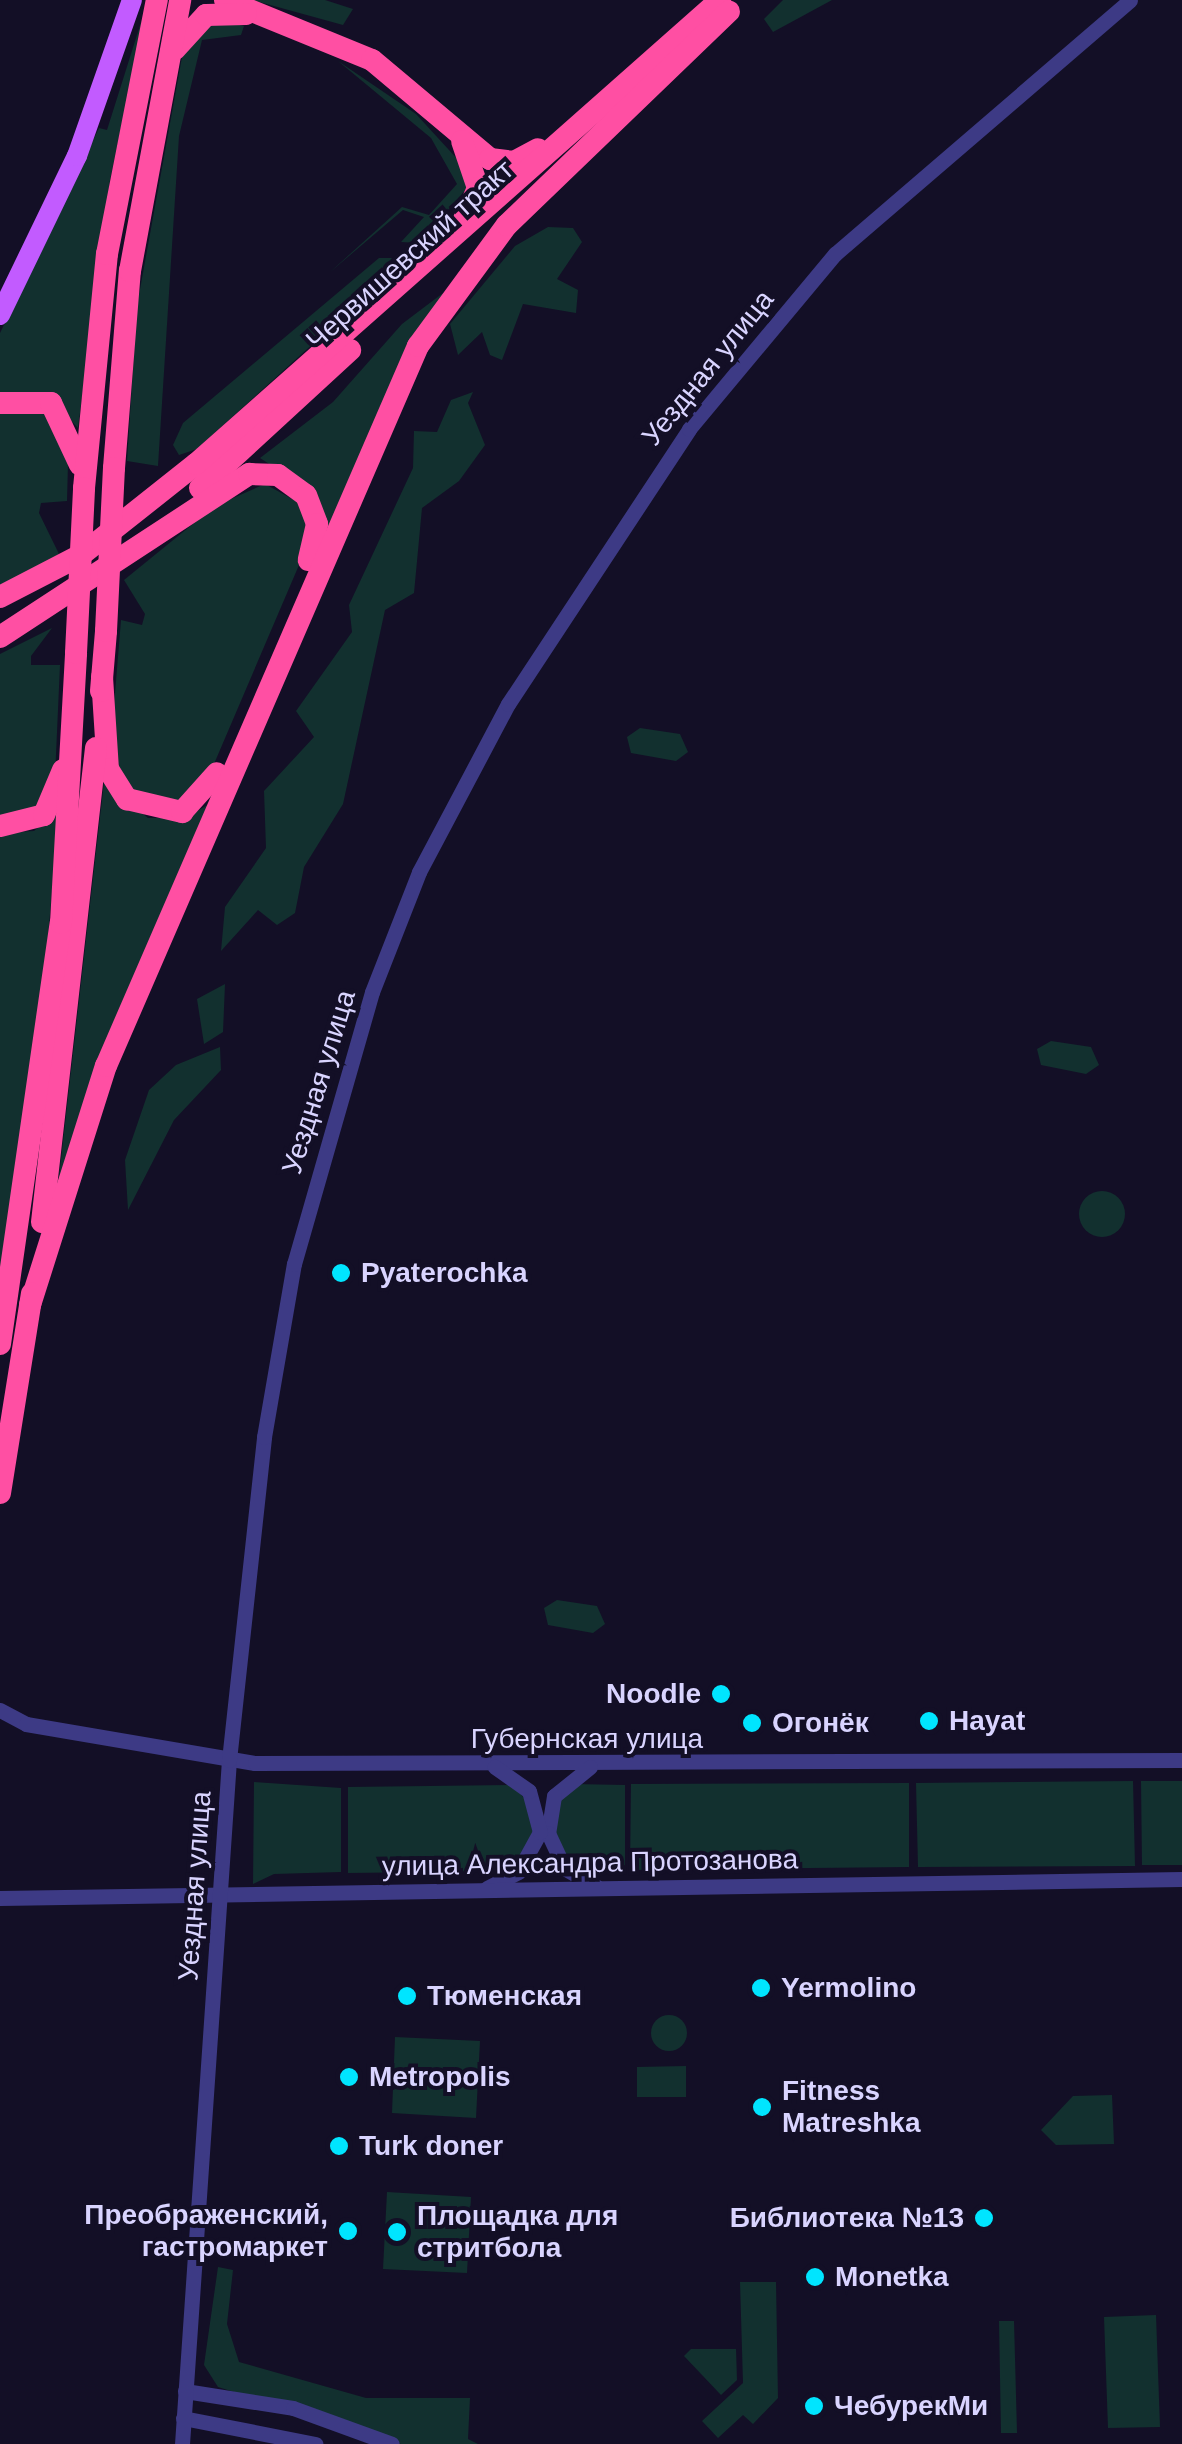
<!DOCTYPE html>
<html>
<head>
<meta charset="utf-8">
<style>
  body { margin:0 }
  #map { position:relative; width:1182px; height:2444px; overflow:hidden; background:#130f26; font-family:Arial,sans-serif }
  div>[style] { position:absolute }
  .green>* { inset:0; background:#12302f }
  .round { border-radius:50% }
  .minor>* { height:15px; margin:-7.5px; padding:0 7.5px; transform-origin:7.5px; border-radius:7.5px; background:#3d3a85 }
  .major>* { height:20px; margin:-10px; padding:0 10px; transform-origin:10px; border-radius:10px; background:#c25bff }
  .highway>* { height:22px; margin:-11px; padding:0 11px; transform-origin:11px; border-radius:11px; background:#ff4fa3 }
  .highway-bridge>* { height:22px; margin:-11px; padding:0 11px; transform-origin:11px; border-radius:11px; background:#ff4fa3 }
  .dots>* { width:28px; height:28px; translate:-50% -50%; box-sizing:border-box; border:5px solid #130f26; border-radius:50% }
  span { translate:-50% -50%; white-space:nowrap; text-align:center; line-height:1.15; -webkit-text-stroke:8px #130f26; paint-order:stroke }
  .street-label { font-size:28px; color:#d9d4ff }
  .poi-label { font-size:28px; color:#d9d4ff; font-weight:700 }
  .left { translate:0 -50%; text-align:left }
  .right { translate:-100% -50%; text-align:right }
</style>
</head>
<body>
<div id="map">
  <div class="green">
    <div style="clip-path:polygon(148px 0,110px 180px,78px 428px,44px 392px,0 395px,0 333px,99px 128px,107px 130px)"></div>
    <div style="clip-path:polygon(252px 0,325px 0,353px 9px,343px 25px)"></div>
    <div style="clip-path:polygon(783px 0,832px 0,773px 32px,764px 19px)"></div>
    <div style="clip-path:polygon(226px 22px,244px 26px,241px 35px,202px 40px,179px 136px,158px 466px,127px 461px,137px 306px,182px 57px,207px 24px)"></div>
    <div style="clip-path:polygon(338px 61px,416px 114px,460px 162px,468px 187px,419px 243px,401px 242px,424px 217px,403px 210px,329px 273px,402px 207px,429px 215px,457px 184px,431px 138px)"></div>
    <div style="clip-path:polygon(548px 227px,573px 228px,582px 242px,557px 279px,578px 290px,576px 313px,523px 304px,502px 360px,490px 355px,482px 332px,458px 355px,450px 324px,515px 246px)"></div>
    <div style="clip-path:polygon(379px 258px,392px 258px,392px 272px,197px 449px,179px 455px,173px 445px,183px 423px)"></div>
    <div style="clip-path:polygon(443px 293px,325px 538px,318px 496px,260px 458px,333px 402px,402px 324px)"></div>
    <div style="clip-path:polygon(473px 392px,468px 403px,485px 445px,459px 481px,422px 508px,414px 593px,385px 610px,343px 804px,304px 867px,295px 913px,277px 925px,258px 910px,221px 951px,225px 907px,266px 848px,264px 791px,314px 737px,296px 711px,352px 632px,349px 605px,413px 468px,414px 431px,437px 432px,451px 400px)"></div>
    <div style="clip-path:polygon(42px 407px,68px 464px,67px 501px,41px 503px,39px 513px,59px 554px,0 590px,0 411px)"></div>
    <div style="clip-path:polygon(265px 484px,303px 505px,308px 544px,211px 771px,185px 804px,126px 788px,111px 742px,121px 620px,142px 625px,145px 614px,124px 580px,215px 506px)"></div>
    <div style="clip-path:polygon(52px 628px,31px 656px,31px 665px,60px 665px,55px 777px,43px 805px,0 817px,0 654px)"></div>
    <div style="clip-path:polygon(640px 728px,680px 734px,688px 752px,676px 761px,631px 753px,627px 737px)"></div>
    <div style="clip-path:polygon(104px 782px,148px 818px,186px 818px,209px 804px,58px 1185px)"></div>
    <div style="clip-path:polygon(59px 809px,42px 1007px,0 1292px,0 833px,34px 831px)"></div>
    <div style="clip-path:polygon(225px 984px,223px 1032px,204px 1044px,197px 999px)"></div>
    <div style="clip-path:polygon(1051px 1041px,1091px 1047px,1099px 1065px,1086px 1074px,1041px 1065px,1037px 1049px)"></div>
    <div style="clip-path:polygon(220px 1047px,221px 1070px,174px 1120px,128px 1210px,125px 1160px,149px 1090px,176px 1065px)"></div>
    <div class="round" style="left:1079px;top:1191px;width:46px;height:46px"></div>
    <div style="clip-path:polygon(557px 1600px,597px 1606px,605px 1624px,593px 1633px,548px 1625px,544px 1608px)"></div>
    <div style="clip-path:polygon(1133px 1781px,1135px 1866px,918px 1867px,916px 1783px)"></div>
    <div style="clip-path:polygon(1141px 1781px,1182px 1781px,1182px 1865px,1142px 1865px)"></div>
    <div style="clip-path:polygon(254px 1782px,341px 1788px,341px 1872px,274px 1874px,253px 1884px)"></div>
    <div style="clip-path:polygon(909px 1783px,909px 1867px,630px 1870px,631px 1784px)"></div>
    <div style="clip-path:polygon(573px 1784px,625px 1785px,625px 1869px,573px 1871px,554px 1839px,558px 1802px)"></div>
    <div style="clip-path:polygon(512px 1785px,528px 1802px,535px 1833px,510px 1871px,348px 1873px,348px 1787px)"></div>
    <div class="round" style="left:651px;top:2015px;width:36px;height:36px"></div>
    <div style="clip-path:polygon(395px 2037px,480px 2041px,476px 2118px,392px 2113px)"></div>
    <div style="clip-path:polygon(686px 2066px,686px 2097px,637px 2097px,637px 2067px)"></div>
    <div style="clip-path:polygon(1112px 2095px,1114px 2144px,1056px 2145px,1041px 2130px,1073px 2096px)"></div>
    <div style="clip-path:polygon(387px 2192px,471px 2197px,467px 2273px,383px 2269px)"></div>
    <div style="clip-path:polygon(218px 2267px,233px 2270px,227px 2324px,239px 2362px,366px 2398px,470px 2398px,468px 2439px,478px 2444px,401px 2444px,218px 2387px,204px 2365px)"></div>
    <div style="clip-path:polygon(740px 2282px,776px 2282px,778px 2398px,753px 2424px,743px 2415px,718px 2438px,702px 2421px,743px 2383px)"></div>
    <div style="clip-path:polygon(1156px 2315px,1160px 2427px,1108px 2428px,1104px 2317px)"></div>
    <div style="clip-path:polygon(999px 2321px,1014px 2321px,1017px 2433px,1001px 2433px)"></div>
    <div style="clip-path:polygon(691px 2349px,736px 2349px,737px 2380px,721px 2395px,684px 2356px)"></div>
  </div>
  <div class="minor">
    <div style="left:0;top:1710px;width:30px;rotate:28deg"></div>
    <div style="left:26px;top:1724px;width:232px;rotate:9.7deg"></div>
    <div style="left:255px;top:1763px;width:927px;rotate:-0.19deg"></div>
    <div style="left:590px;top:1767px;width:46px;rotate:141.1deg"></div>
    <div style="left:554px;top:1796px;width:37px;rotate:99deg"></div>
    <div style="left:548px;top:1833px;width:38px;rotate:65deg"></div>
    <div style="left:564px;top:1868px;width:38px;rotate:30deg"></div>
    <div style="left:487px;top:1888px;width:35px;rotate:-27deg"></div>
    <div style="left:518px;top:1872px;width:46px;rotate:-61.2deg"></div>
    <div style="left:540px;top:1832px;width:42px;rotate:-105deg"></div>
    <div style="left:529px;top:1791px;width:42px;rotate:-144.8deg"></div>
    <div style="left:0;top:1898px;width:1182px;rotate:-0.92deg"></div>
    <div style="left:185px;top:2391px;width:109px;rotate:8.9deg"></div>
    <div style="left:293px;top:2408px;width:105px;rotate:20deg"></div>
    <div style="left:183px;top:2418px;width:135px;rotate:11.1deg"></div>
    <div style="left:182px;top:2444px;width:686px;rotate:-86.07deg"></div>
    <div style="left:229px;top:1760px;width:325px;rotate:-83.8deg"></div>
    <div style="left:264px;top:1437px;width:176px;rotate:-80.2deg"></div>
    <div style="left:294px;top:1264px;width:283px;rotate:-74deg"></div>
    <div style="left:372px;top:992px;width:129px;rotate:-68.6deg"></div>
    <div style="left:419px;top:872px;width:190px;rotate:-62.1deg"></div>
    <div style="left:508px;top:704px;width:329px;rotate:-56.6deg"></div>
    <div style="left:689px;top:429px;width:228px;rotate:-50.2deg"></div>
    <div style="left:835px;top:254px;width:389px;rotate:-40.7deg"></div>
  </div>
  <div class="major">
    <div style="left:0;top:315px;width:177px;rotate:-64.2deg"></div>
    <div style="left:77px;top:156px;width:165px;rotate:-70.6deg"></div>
  </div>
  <div class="highway">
    <div style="left:225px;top:0;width:159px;rotate:22.2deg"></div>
    <div style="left:372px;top:60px;width:154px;rotate:40deg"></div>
    <div style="left:490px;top:159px;width:24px;rotate:7deg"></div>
    <div style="left:514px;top:162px;width:27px;rotate:-28deg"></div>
    <div style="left:175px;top:49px;width:46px;rotate:-47.6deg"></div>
    <div style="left:206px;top:15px;width:40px;rotate:-1.4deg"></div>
    <div style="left:462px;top:141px;width:50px;rotate:71.2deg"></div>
    <div style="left:478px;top:188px;width:36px;rotate:114deg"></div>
    <div style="left:0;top:403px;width:51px"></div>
    <div style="left:51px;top:403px;width:68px;rotate:64.9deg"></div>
    <div style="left:114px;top:468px;width:198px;rotate:-85.4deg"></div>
    <div style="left:130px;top:271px;width:276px;rotate:-79.5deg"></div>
    <div style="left:84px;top:488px;width:235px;rotate:-84.4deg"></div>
    <div style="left:107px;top:254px;width:259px;rotate:-78.9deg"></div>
    <div style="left:200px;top:488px;width:204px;rotate:-42.6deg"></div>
    <div style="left:0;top:597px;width:91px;rotate:-27.4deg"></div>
    <div style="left:81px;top:555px;width:147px;rotate:-38.4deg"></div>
    <div style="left:196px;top:464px;width:700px;rotate:-41.52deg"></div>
    <div style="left:0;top:637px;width:298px;rotate:-33.2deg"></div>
    <div style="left:249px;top:474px;width:29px;rotate:2deg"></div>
    <div style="left:278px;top:475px;width:34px;rotate:36deg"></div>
    <div style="left:306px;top:495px;width:31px;rotate:69deg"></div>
    <div style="left:317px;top:524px;width:37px;rotate:103deg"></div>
    <div style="left:102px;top:677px;width:92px;rotate:86.3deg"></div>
    <div style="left:108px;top:769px;width:36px;rotate:58deg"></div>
    <div style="left:127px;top:799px;width:57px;rotate:13.3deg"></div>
    <div style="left:182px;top:812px;width:52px;rotate:-48.1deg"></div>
    <div style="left:101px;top:691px;width:60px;rotate:-85.2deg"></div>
    <div style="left:0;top:826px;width:45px;rotate:-14deg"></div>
    <div style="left:44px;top:815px;width:49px;rotate:-67.1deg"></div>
    <div style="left:42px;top:1222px;width:477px;rotate:-83.5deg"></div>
    <div style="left:30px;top:1305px;width:251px;rotate:-72.4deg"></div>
    <div style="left:106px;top:1066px;width:785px;rotate:-66.57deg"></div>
    <div style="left:418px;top:346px;width:150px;rotate:-53.7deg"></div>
    <div style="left:507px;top:225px;width:308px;rotate:-43.9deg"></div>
    <div style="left:0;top:1344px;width:425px;rotate:-81.8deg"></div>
    <div style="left:61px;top:923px;width:270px;rotate:-86.8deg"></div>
    <div style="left:0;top:1493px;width:202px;rotate:-80.9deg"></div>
  </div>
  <div class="highway-bridge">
    <div style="left:106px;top:631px;width:163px;rotate:-87.2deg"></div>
    <div style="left:76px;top:653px;width:165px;rotate:-87.2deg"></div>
  </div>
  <div class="dots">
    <div style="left:341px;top:1273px;background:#00e5ff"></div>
    <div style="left:721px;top:1694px;background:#00e5ff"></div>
    <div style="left:929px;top:1721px;background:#00e5ff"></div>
    <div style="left:752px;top:1723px;background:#00e5ff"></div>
    <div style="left:761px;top:1988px;background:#00e5ff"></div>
    <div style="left:407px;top:1996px;background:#00e5ff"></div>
    <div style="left:349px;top:2077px;background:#00e5ff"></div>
    <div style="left:762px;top:2107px;background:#00e5ff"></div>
    <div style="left:339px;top:2146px;background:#00e5ff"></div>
    <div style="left:984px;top:2218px;background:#00e5ff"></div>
    <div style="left:348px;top:2231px;background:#00e5ff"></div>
    <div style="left:397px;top:2232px;background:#00e5ff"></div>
    <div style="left:815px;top:2277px;background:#00e5ff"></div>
    <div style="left:814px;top:2406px;background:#00e5ff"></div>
  </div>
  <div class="street-label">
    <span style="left:410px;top:255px;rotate:-42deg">Червишевский тракт</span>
    <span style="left:708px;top:368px;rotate:-51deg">Уездная улица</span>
    <span style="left:319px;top:1082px;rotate:-73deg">Уездная улица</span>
    <span style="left:587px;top:1739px">Губернская улица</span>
    <span style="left:590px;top:1863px;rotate:-1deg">улица Александра Протозанова</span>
    <span style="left:195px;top:1886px;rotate:-86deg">Уездная улица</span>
  </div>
  <div class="poi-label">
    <span class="left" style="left:361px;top:1273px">Pyaterochka</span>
    <span class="right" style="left:701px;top:1694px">Noodle</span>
    <span class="left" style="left:949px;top:1721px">Hayat</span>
    <span class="left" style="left:772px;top:1723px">Огонёк</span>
    <span class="left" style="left:781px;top:1988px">Yermolino</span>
    <span class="left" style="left:427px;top:1996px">Тюменская</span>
    <span class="left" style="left:369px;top:2077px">Metropolis</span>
    <span class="left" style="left:782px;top:2107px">Fitness<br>Matreshka</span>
    <span class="left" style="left:359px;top:2146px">Turk doner</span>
    <span class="right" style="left:328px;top:2231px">Преображенский,<br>гастромаркет</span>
    <span class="left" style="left:417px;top:2232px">Площадка для<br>стритбола</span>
    <span class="right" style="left:964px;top:2218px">Библиотека №13</span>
    <span class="left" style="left:835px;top:2277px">Monetka</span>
    <span class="left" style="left:834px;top:2406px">ЧебурекМи</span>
  </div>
</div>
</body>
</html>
